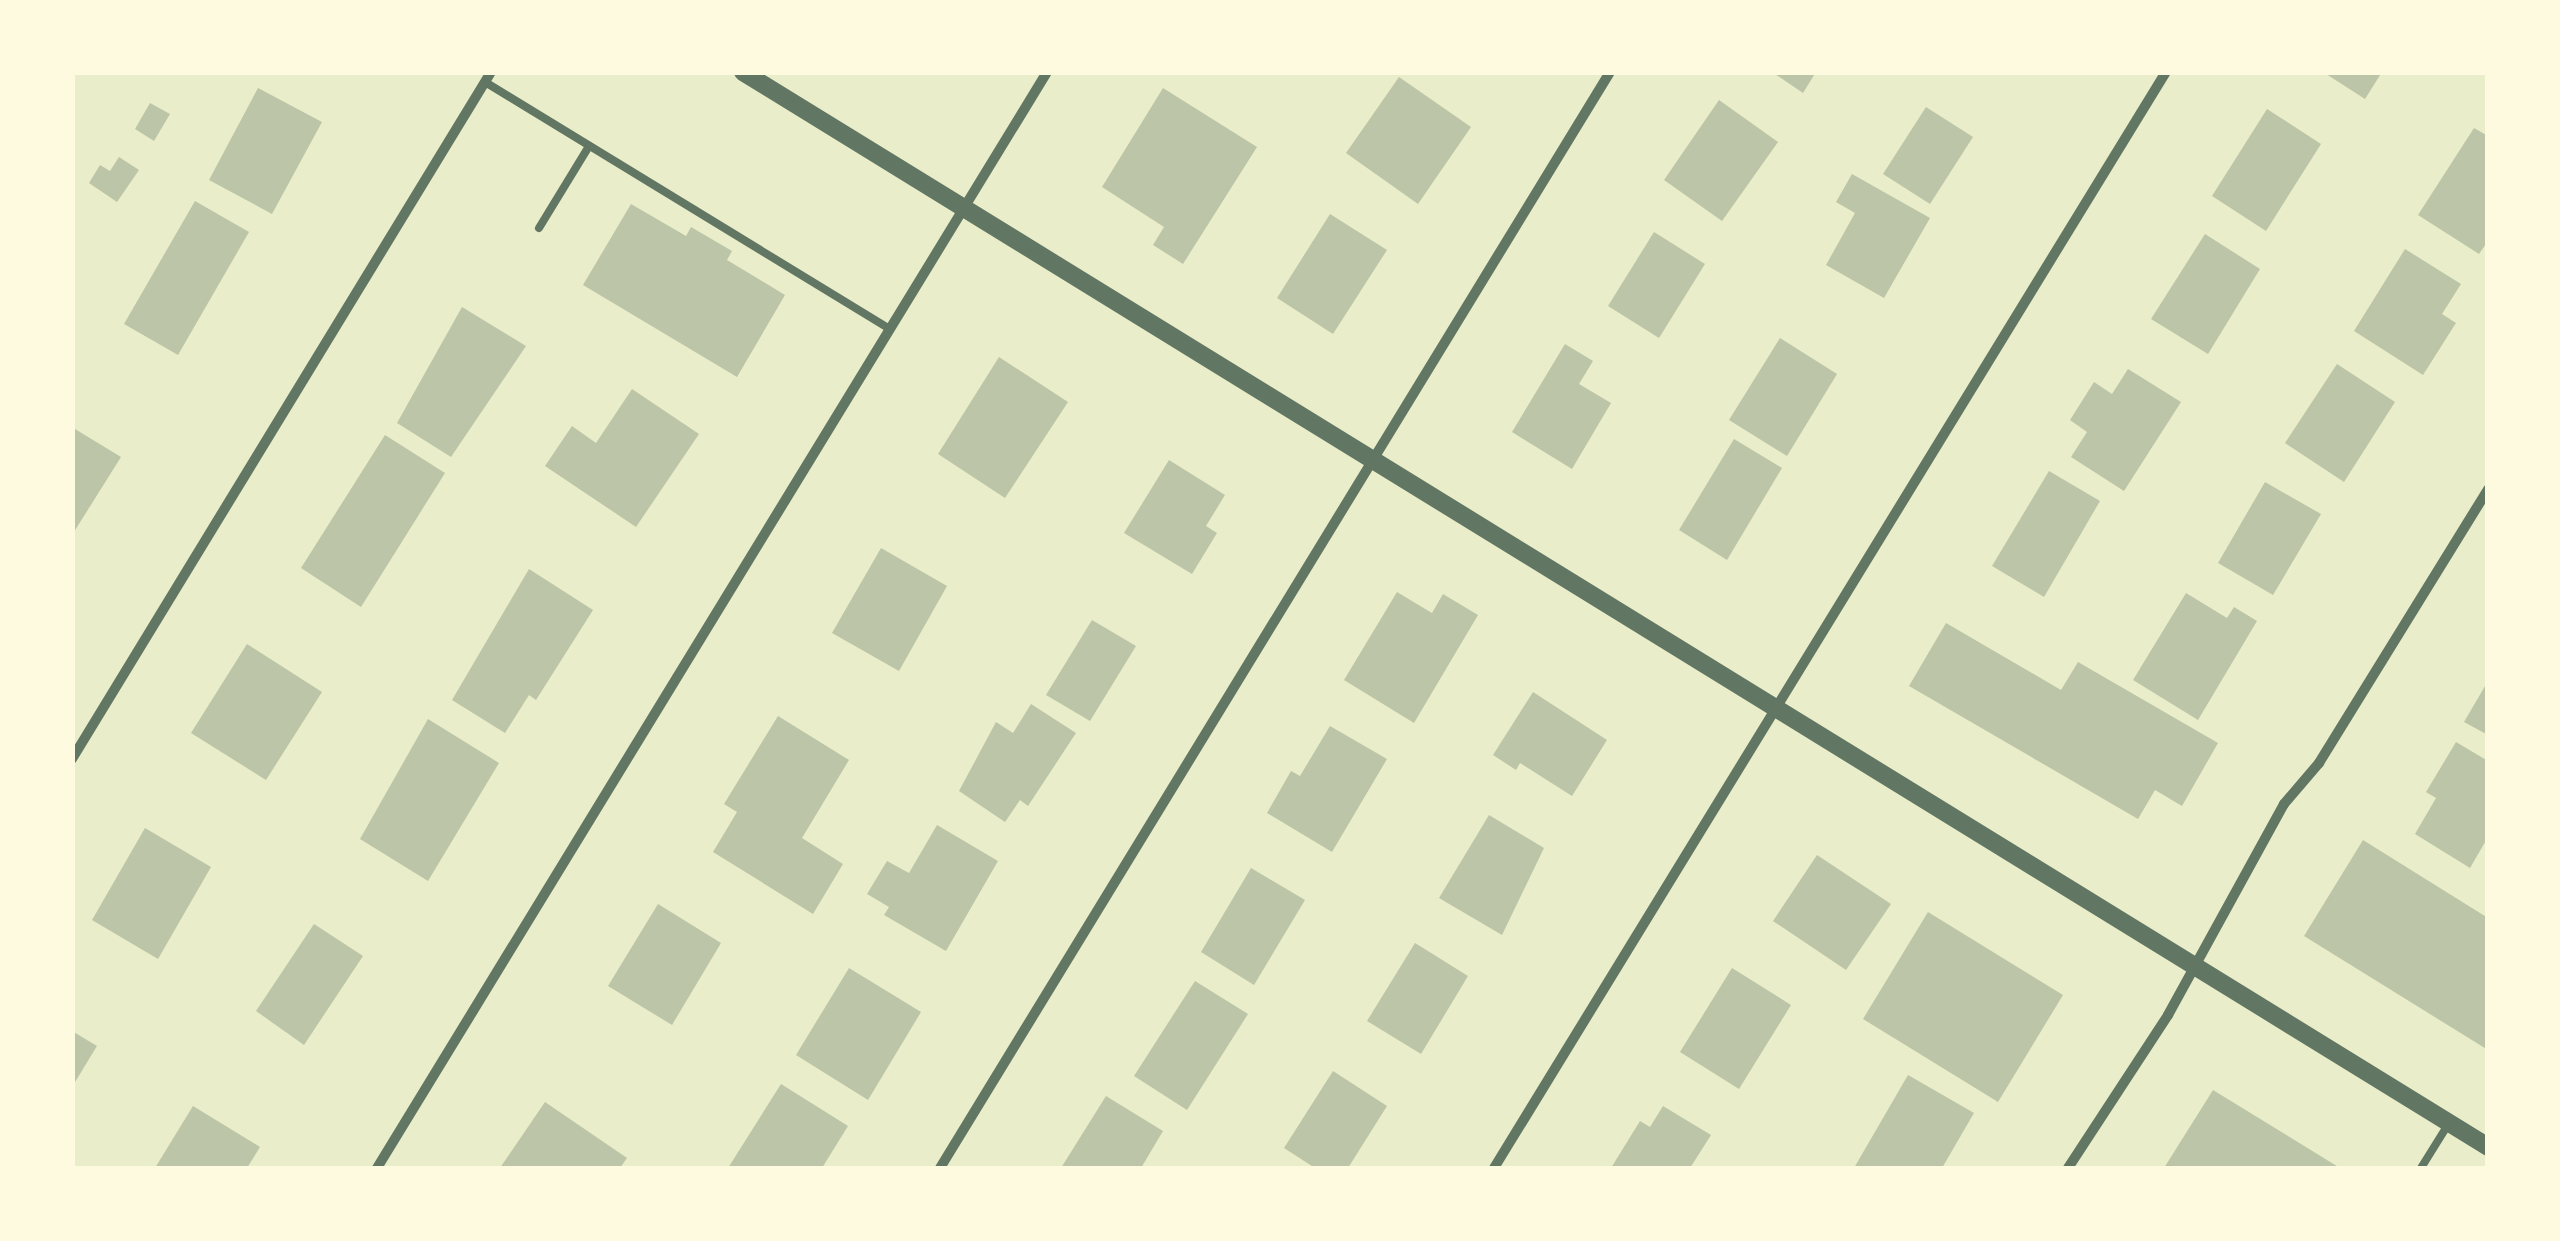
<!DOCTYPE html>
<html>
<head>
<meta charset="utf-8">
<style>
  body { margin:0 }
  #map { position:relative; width:2560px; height:1241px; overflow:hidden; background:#e9edc9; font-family:"PT Sans",sans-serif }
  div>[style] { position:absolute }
  .building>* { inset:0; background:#bcc5a7 }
  .service>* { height:8px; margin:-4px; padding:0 4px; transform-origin:4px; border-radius:4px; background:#617663 }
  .minor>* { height:10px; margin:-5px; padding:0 5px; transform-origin:5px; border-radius:5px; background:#617663 }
  .tertiary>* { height:18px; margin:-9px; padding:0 9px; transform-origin:9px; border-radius:9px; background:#617663 }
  span { translate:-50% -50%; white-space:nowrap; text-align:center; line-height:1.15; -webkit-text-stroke:10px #fefae0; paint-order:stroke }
  .frame { position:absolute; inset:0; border:75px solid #fefae0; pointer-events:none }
</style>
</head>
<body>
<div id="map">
  <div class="building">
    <div style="clip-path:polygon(1772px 72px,1816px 72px,1803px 93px)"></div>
    <div style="clip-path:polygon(2323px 72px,2382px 72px,2365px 99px)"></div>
    <div style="clip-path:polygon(1399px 77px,1471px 127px,1418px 204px,1346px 153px)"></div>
    <div style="clip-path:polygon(258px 88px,322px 122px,272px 214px,209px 180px)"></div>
    <div style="clip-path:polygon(1163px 88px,1257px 147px,1183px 264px,1153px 245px,1164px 227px,1102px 187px)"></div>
    <div style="clip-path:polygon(1719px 100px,1778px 142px,1722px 221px,1664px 180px)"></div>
    <div style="clip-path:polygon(150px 103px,170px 114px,154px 141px,135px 129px)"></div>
    <div style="clip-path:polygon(1926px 107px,1973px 137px,1930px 204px,1883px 174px)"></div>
    <div style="clip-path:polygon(2267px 109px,2321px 144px,2266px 231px,2212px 196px)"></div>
    <div style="clip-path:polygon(2474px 128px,2488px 136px,2488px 241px,2479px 254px,2418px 215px)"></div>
    <div style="clip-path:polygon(119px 157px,139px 170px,117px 202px,89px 183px,100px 165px,110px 171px)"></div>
    <div style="clip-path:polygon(1852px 174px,1930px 218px,1884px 298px,1826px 265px,1855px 213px,1836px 202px)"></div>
    <div style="clip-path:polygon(195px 201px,249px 232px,178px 355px,124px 324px)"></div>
    <div style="clip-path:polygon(631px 204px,686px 236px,691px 227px,732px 251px,727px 260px,785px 295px,737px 377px,583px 285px)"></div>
    <div style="clip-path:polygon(1330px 214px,1387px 250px,1333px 334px,1277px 298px)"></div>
    <div style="clip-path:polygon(1654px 232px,1705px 264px,1659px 338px,1608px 306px)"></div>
    <div style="clip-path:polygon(2205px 234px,2260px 269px,2208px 354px,2151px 319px)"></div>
    <div style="clip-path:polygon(2405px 249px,2461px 284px,2442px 314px,2456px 323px,2423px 375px,2354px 331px)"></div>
    <div style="clip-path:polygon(462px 307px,526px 346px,451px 457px,397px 423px)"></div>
    <div style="clip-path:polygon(1780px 338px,1837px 374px,1787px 456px,1729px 420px)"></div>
    <div style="clip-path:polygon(1565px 344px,1593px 361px,1579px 384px,1611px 403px,1572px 469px,1512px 432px)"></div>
    <div style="clip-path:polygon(999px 357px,1068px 402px,1005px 498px,938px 454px)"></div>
    <div style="clip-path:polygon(2337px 364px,2395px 402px,2344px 482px,2285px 443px)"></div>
    <div style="clip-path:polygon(2128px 369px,2181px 402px,2124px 491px,2071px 457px,2087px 432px,2070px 420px,2094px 382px,2112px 394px)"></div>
    <div style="clip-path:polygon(632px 389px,699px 434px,636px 527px,545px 466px,572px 426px,596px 443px)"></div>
    <div style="clip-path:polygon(75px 429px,121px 457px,72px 535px,72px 432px)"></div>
    <div style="clip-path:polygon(385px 435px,445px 473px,361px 607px,301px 568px)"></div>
    <div style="clip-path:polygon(1734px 439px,1782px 468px,1727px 560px,1679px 530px)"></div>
    <div style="clip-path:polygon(1169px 460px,1225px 495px,1206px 526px,1217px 533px,1192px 574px,1124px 533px)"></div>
    <div style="clip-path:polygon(2049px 471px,2100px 501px,2044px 597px,1992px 566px)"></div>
    <div style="clip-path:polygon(2265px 482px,2321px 514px,2273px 595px,2218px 563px)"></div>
    <div style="clip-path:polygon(881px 548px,947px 586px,899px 671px,832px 633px)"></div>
    <div style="clip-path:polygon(529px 569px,593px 610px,536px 700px,529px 695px,505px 733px,452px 700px)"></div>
    <div style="clip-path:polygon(1397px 592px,1432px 613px,1443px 594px,1478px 615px,1414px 723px,1344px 680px)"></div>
    <div style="clip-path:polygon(2186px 593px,2227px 618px,2234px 607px,2257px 621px,2198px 720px,2133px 680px)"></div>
    <div style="clip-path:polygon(1092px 620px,1136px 646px,1090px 721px,1046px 695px)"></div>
    <div style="clip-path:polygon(1946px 623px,2061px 690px,2078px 662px,2218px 743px,2182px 806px,2155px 790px,2138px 819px,1909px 686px)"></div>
    <div style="clip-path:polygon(247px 644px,322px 692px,266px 780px,191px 733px)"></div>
    <div style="clip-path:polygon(2488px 681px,2488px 735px,2464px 722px)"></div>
    <div style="clip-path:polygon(1533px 692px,1607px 740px,1572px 796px,1520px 763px,1516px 770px,1493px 755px)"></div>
    <div style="clip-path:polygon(1031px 704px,1076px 733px,1028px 806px,1020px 800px,1005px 822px,959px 791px,996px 722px,1013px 733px)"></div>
    <div style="clip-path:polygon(778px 716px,849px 760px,802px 838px,843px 864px,813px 914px,713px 852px,737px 812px,724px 804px)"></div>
    <div style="clip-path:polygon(428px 719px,499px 763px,428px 881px,360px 839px)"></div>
    <div style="clip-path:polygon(1330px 726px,1387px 759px,1332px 852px,1267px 813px,1291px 771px,1300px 776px)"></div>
    <div style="clip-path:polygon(2456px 742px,2488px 761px,2488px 837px,2470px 868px,2415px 834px,2436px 798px,2426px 792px)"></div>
    <div style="clip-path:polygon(1489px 815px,1544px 848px,1502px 935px,1439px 898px)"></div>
    <div style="clip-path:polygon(937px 825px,998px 861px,946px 951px,884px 915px,889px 907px,867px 894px,887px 861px,909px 873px)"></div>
    <div style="clip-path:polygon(145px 828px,211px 867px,158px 959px,92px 920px)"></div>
    <div style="clip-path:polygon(2363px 840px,2488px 918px,2488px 1050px,2304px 936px)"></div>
    <div style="clip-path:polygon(1817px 855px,1891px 904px,1846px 970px,1773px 921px)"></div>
    <div style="clip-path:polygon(1251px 868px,1305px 900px,1254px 985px,1201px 952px)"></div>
    <div style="clip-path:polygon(658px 904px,721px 943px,672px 1025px,608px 986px)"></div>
    <div style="clip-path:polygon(1928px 912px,2063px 995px,1998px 1102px,1863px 1019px)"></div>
    <div style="clip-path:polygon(314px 924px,363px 956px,304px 1045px,256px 1011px)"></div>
    <div style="clip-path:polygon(1415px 943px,1468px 976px,1421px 1054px,1367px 1021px)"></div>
    <div style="clip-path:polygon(849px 968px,921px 1012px,868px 1100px,796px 1055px)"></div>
    <div style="clip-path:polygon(1732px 968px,1791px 1005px,1739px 1089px,1680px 1052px)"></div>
    <div style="clip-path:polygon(1195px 981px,1248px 1014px,1187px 1110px,1134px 1076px)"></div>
    <div style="clip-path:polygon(72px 1031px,97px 1046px,72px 1087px)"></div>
    <div style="clip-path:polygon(1333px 1071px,1387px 1106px,1348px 1168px,1315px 1168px,1284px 1148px)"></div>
    <div style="clip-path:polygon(1908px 1075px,1974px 1113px,1942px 1168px,1854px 1168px)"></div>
    <div style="clip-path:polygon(781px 1084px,848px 1126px,822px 1168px,728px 1168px)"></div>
    <div style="clip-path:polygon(2213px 1090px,2340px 1168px,2164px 1168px)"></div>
    <div style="clip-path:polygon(1106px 1096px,1163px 1131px,1141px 1168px,1061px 1168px)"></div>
    <div style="clip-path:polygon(545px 1102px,627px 1158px,620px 1168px,500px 1168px)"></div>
    <div style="clip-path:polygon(193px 1106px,260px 1147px,247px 1168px,155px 1168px)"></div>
    <div style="clip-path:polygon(1663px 1106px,1711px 1135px,1690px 1168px,1611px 1168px,1640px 1121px,1650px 1127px)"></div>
  </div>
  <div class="service">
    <div style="left:485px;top:82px;width:474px;rotate:31.4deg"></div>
    <div style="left:539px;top:228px;width:96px;rotate:-58.6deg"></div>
    <div style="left:2421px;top:1168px;width:53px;rotate:-58.1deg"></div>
  </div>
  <div class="minor">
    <div style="left:72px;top:759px;width:805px;rotate:-58.62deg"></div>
    <div style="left:377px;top:1168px;width:1285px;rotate:-58.56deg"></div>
    <div style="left:940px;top:1168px;width:1285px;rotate:-58.56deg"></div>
    <div style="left:1494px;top:1168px;width:1286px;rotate:-58.49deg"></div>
    <div style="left:2068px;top:1168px;width:183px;rotate:-56.8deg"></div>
    <div style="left:2168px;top:1015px;width:241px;rotate:-61.2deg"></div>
    <div style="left:2284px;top:804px;width:54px;rotate:-49.5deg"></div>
    <div style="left:2319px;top:763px;width:322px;rotate:-58.3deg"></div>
  </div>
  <div class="tertiary">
    <div style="left:743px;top:72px;width:2050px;rotate:31.63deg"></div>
  </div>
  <div class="frame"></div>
</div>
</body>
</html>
